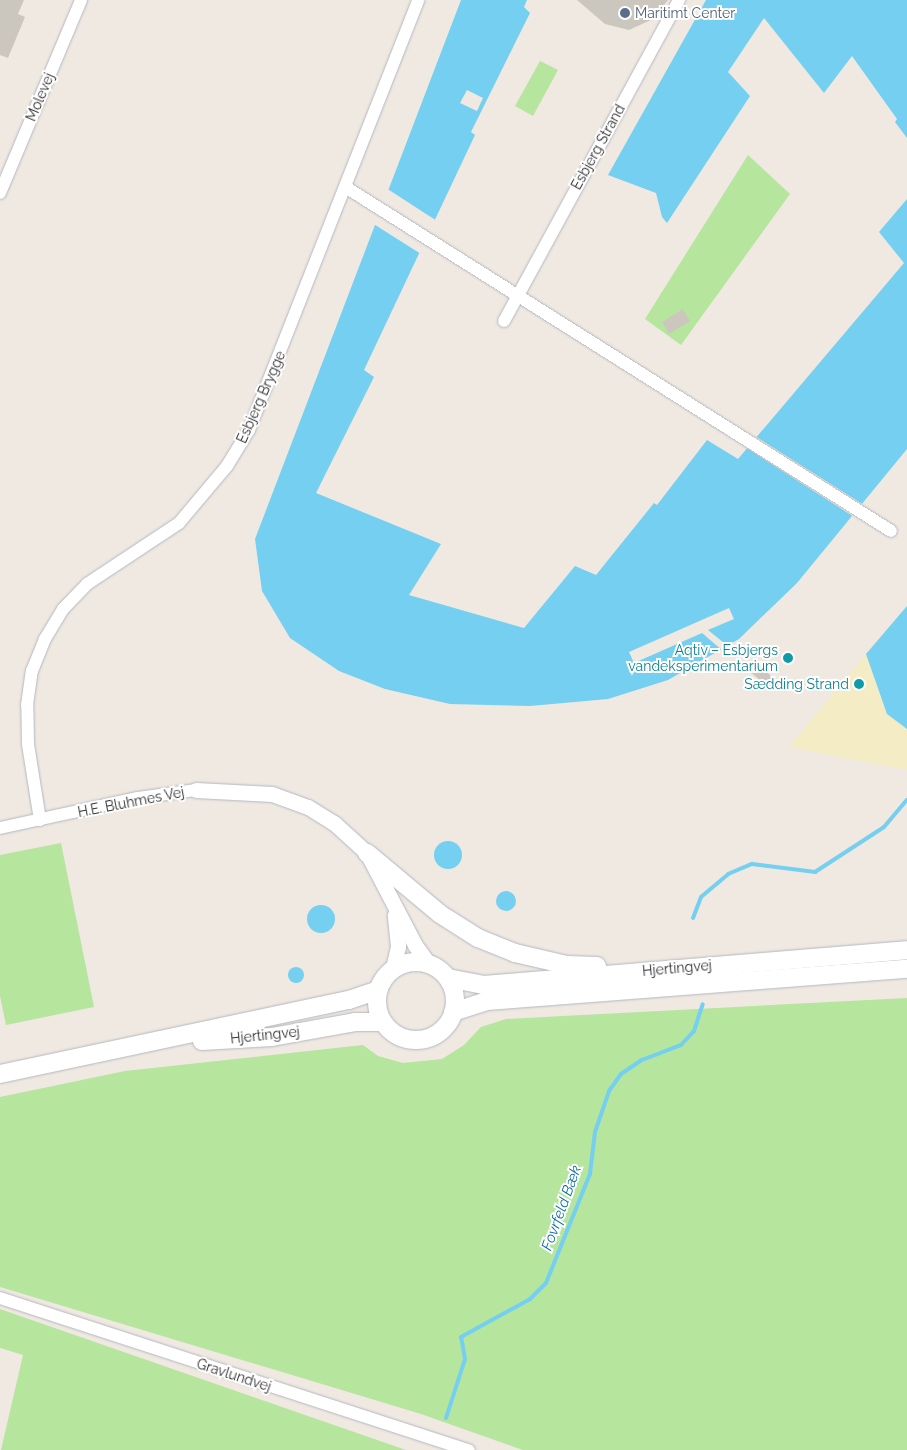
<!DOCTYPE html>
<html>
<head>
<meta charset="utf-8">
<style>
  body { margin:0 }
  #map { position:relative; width:907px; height:1450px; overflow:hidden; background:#efe9e1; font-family:Raleway,sans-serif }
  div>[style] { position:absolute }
  .green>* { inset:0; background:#b6e59e }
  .sand>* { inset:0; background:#f3ecc5 }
  .water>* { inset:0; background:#75cff0 }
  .round { border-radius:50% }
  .pier>* { inset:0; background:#efe9e1 }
  .stream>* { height:4px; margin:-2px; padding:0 2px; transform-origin:2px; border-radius:2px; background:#75cff0 }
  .building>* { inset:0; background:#cbc7bf }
  .roads { filter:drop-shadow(0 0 1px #b4b7c1) drop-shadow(0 0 1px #b4b7c1) }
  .minor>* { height:12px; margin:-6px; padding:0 6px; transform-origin:6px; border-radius:6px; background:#fff }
  .tertiary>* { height:15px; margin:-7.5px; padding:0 7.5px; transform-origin:7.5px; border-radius:7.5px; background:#fff }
  .secondary>* { height:18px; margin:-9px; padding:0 9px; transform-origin:9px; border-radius:9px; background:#fff }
  .secondary>.ring { margin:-9px; padding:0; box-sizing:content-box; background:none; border:18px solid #fff; border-radius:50% }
  .dots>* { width:14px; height:14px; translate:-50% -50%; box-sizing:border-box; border:2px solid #fff; border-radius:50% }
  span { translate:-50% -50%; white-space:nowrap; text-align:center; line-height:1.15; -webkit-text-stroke:4px #fff; paint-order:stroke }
  .service-label { font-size:14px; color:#4e5e75 }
  .left { translate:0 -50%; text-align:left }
  .street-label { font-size:14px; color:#2e2e2e }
  .culture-label { font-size:14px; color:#0d838f }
  .right { translate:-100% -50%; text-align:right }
  .water-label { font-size:15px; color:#0d6fa3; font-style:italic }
</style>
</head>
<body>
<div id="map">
  <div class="green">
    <div style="clip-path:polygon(540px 61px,558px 70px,533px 116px,515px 106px)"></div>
    <div style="clip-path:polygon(748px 155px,790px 194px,681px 345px,645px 319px)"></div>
    <div style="clip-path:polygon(61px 843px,94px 1007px,6px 1025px,0 996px,0 855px)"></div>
    <div style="clip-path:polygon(907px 998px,907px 1450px,523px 1450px,421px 1414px,0 1287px,0 1097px,125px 1071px,363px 1045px,378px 1056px,403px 1063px,442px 1059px,464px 1045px,481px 1027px,506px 1019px)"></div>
    <div style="clip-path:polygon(0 1309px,406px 1450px,1px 1450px,23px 1355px,0 1348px)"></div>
  </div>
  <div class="sand">
    <div style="clip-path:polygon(866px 654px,887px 714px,907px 729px,907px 770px,789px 747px)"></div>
  </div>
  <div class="water">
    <div style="clip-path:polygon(461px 0,527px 0,524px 7px,530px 13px,471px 132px,475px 135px,364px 370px,374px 377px,316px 493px,441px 544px,409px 595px,524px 628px,575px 566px,596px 575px,654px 503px,657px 505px,707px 440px,738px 459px,904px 263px,879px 232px,907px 199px,907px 449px,797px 583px,739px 639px,668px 680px,608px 699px,530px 706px,450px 704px,385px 689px,339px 671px,290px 638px,262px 591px,255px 539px)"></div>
    <div style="clip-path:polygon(706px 0,907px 0,907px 138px,895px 122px,897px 119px,852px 56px,824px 93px,764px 18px,728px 72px,750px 96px,667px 223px,662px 217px,656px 193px,608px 175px)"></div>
    <div style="clip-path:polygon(907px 606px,907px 729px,887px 714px,866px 654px)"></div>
    <div class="round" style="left:434px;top:841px;width:28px;height:28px"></div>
    <div class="round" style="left:496px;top:891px;width:20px;height:20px"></div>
    <div class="round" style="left:307px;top:905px;width:28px;height:28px"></div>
    <div class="round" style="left:288px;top:967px;width:16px;height:16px"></div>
  </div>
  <div class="pier">
    <div style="clip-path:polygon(467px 90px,483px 98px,477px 111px,460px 103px)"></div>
    <div style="clip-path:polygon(386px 188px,437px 221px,421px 254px,372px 223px)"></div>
    <div style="clip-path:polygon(755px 436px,864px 505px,854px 517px,745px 447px)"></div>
    <div style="clip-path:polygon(729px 608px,734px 619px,708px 630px,729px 647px,723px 651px,702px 633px,634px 663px,629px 652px)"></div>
  </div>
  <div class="stream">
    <div style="left:693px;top:918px;width:22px;rotate:-69deg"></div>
    <div style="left:701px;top:897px;width:35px;rotate:-40deg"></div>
    <div style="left:728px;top:874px;width:26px;rotate:-23deg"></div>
    <div style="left:752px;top:864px;width:64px;rotate:7.2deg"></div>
    <div style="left:815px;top:872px;width:82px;rotate:-33.1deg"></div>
    <div style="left:884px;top:827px;width:35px;rotate:-50deg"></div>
    <div style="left:446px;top:1418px;width:62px;rotate:-72.1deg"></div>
    <div style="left:465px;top:1359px;width:22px;rotate:-100deg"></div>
    <div style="left:461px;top:1337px;width:79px;rotate:-28.8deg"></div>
    <div style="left:530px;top:1299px;width:23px;rotate:-45deg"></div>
    <div style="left:546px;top:1283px;width:118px;rotate:-68deg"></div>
    <div style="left:590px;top:1174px;width:42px;rotate:-83.2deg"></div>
    <div style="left:595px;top:1132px;width:43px;rotate:-71.1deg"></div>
    <div style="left:609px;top:1091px;width:21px;rotate:-55deg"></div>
    <div style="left:621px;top:1074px;width:25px;rotate:-34deg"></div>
    <div style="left:642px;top:1060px;width:42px;rotate:-21deg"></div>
    <div style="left:681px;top:1045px;width:19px;rotate:-47deg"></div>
    <div style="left:694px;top:1031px;width:28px;rotate:-72deg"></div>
  </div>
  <div class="building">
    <div style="clip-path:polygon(0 0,24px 0,18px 14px,25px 17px,8px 58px,0 55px)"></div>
    <div style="clip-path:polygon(577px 0,668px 0,653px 19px,629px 30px,605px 24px)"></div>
    <div style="clip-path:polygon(683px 309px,690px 321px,669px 334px,662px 322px)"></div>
    <div style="clip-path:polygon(757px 662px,775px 680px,767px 686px,749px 671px)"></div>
  </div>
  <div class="roads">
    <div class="minor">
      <div style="left:347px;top:188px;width:643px;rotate:32.23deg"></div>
      <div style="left:0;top:193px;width:209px;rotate:-67.2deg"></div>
      <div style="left:504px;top:321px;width:366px;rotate:-61.4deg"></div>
      <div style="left:40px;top:820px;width:77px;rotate:-99deg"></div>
      <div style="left:28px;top:744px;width:39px;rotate:-91deg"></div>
      <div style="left:27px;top:705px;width:34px;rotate:-82deg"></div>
      <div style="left:32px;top:671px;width:35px;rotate:-68deg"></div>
      <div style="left:45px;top:639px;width:35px;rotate:-59deg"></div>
      <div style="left:63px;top:609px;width:35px;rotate:-46deg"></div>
      <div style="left:87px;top:584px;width:110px;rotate:-33.5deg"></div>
      <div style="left:179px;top:523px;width:75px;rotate:-49.9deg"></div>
      <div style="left:227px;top:466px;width:42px;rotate:-58.6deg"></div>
      <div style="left:249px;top:430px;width:462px;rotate:-68.5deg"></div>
      <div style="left:0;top:828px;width:141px;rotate:-12.3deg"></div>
      <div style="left:138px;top:798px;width:59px;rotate:-7.9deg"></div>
      <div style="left:0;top:1298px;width:493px;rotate:18deg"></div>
    </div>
    <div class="tertiary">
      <div style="left:196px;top:790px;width:76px;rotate:3deg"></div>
      <div style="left:272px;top:794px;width:38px;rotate:20deg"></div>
      <div style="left:308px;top:807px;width:31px;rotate:32deg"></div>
      <div style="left:334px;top:823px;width:45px;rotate:42.3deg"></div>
      <div style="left:367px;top:853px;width:104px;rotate:62.4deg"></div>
      <div style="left:415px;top:945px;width:22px;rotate:54deg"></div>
      <div style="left:393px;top:968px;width:23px;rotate:-77deg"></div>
      <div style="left:398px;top:946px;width:31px;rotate:-96deg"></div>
    </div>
    <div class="secondary">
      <div style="left:367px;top:853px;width:95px;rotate:39.9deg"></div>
      <div style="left:440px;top:914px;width:45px;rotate:32.3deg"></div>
      <div style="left:478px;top:938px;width:40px;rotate:22deg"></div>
      <div style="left:515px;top:953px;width:53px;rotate:13deg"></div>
      <div style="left:567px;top:965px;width:30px;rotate:2deg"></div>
      <div class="ring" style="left:377px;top:962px;width:60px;height:60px"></div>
      <div style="left:448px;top:978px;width:37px;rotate:11deg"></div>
      <div style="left:484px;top:985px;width:424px;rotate:-4.7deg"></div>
      <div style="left:453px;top:1012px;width:36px;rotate:-18deg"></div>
      <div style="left:487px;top:1001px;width:421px;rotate:-4.4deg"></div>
      <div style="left:202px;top:1041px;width:70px;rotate:-3.3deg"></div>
      <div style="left:272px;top:1037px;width:84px;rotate:-10.2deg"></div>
      <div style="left:355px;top:1022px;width:28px"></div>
      <div style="left:0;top:1074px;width:357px;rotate:-12deg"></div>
      <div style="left:349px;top:1000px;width:31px;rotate:-19deg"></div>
    </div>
  </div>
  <div class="dots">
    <div style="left:625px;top:13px;background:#5c6f8a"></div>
    <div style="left:788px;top:658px;background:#0f9aa8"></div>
    <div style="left:859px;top:684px;background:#0f9aa8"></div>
  </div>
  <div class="service-label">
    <span class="left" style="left:635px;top:13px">Maritimt Center</span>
  </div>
  <div class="street-label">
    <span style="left:40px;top:97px;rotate:-67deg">Molevej</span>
    <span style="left:598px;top:147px;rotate:-61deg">Esbjerg Strand</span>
    <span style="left:261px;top:397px;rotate:-66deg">Esbjerg Brygge</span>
    <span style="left:131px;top:802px;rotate:-11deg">H.E. Bluhmes Vej</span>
    <span style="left:677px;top:968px;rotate:-5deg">Hjertingvej</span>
    <span style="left:265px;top:1035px;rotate:-6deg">Hjertingvej</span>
    <span style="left:234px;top:1375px;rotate:18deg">Gravlundvej</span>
  </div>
  <div class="culture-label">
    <span class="right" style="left:778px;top:658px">Aqtiv – Esbjergs<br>vandeksperimentarium</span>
    <span class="right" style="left:849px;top:684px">Sædding Strand</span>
  </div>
  <div class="water-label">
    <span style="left:562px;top:1208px;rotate:-70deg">Fovrfeld Bæk</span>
  </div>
</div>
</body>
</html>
